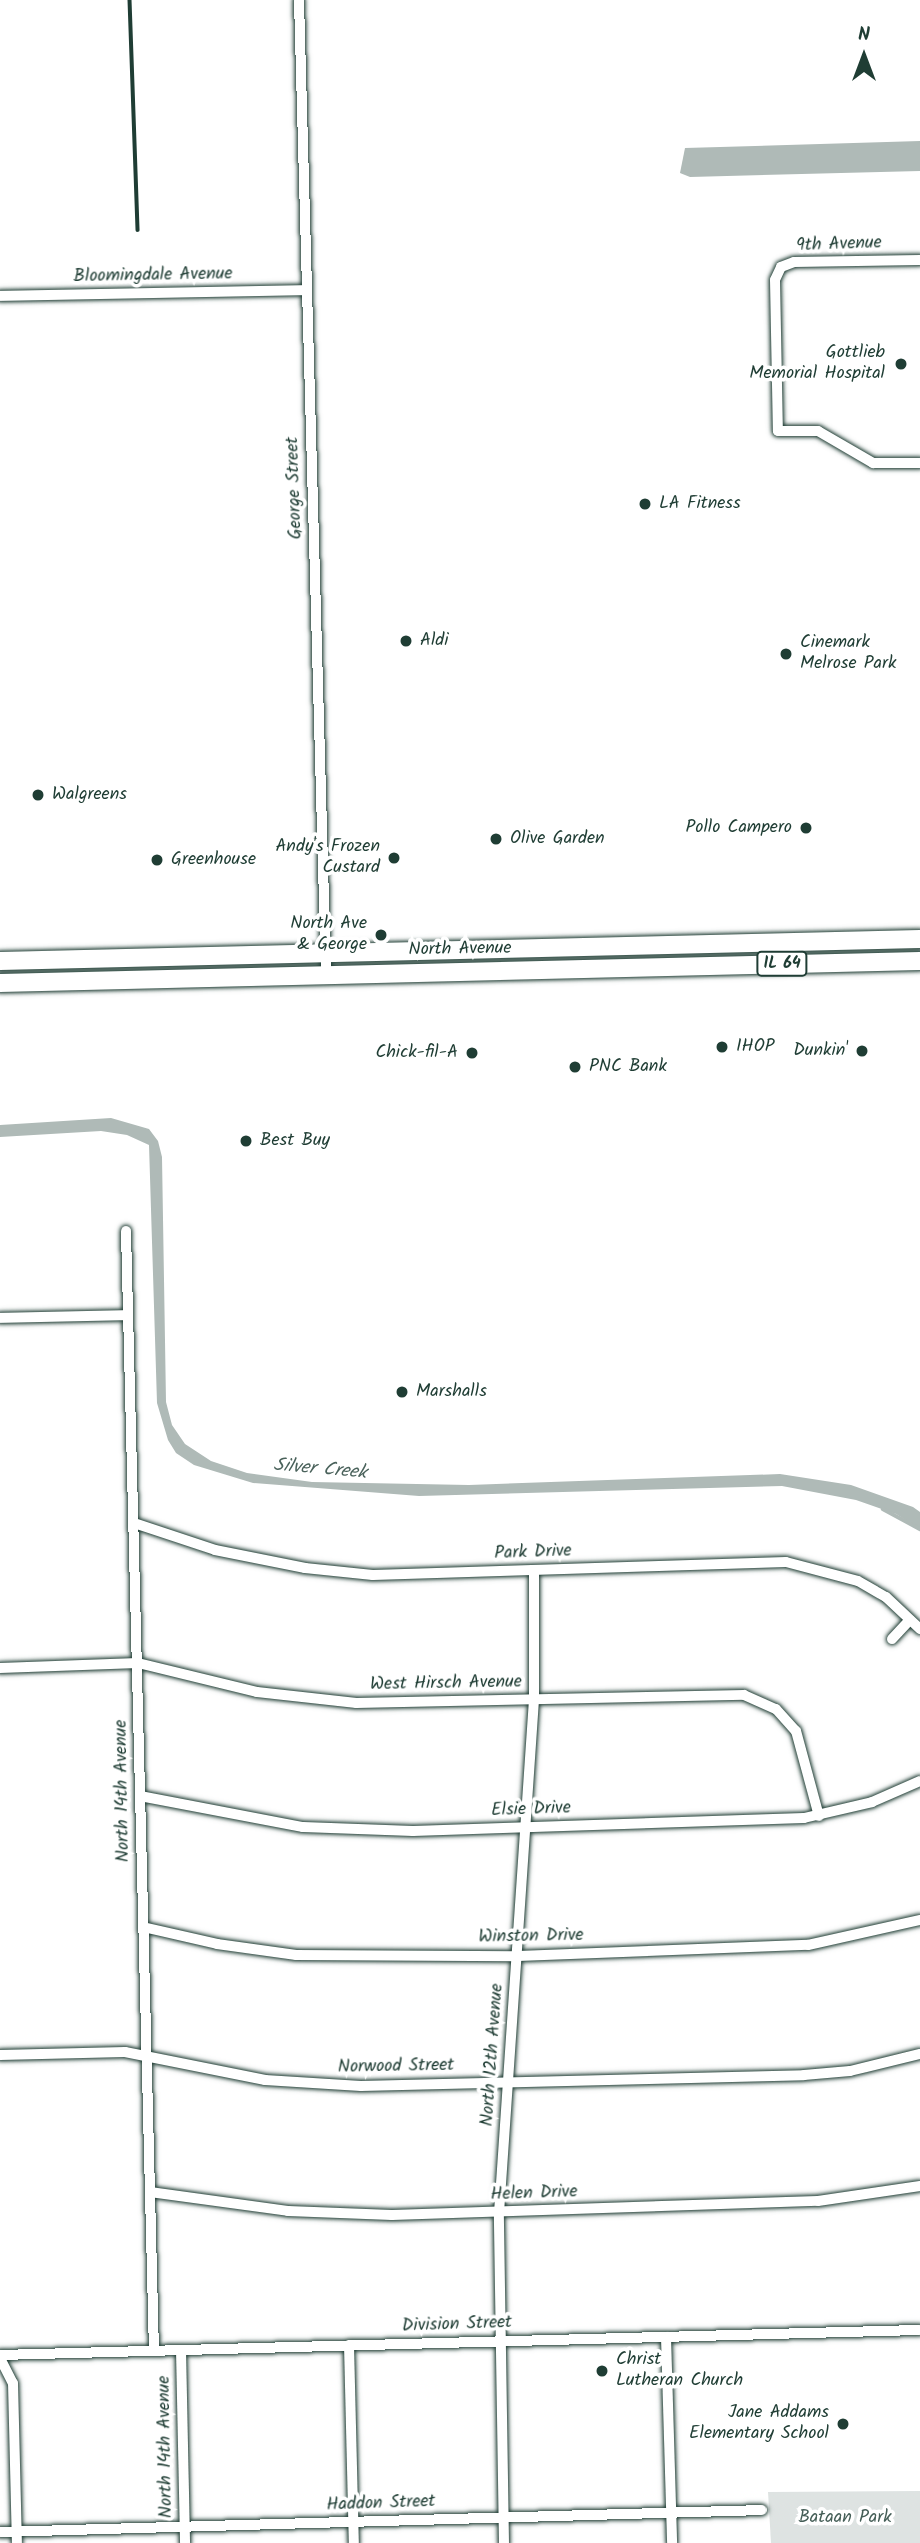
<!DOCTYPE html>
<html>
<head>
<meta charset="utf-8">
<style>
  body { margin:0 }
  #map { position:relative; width:920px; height:2543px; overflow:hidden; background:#fff; font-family:Kalam,sans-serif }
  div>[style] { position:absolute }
  .green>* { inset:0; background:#dee3e2 }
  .water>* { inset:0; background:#afbab7 }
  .stream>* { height:3.5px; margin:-1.75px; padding:0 1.75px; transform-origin:1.75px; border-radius:1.75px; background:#afbab7 }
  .roads { filter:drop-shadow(0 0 2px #1f3d34) drop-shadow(0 0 2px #1f3d34) }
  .minor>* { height:10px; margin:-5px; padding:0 5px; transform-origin:5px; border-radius:5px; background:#fff }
  .primary>* { height:18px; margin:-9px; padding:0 9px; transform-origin:9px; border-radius:9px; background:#fff }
  .rail>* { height:3.5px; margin:-1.75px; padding:0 1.75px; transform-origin:1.75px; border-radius:1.75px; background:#1f3d34 }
  .dots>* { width:19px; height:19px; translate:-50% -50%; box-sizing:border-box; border:4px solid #fff; border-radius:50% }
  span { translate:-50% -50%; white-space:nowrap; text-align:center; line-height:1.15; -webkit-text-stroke:7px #fff; paint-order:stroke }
  .shield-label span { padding:2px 5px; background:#fff; border:2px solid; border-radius:5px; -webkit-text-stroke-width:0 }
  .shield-label { font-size:16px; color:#1f3d34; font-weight:700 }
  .street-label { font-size:18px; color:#1f3d34 }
  .poi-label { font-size:18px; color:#1f3d34 }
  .right { translate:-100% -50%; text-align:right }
  .left { translate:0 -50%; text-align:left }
  .park-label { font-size:18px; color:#455e57 }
  .water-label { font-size:19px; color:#4a625b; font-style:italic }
  .north { position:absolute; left:829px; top:21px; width:70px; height:70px; -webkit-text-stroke:5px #fff; paint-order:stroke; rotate:0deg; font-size:19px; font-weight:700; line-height:28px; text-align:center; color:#1f3d34 }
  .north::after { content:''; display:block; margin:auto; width:24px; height:32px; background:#1f3d34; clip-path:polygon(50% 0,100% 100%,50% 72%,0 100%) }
</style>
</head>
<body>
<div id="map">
  <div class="green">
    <div style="clip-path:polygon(920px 2491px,920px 2543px,771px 2543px,768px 2492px)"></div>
  </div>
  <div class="water">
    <div style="clip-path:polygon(920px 141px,920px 171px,690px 177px,680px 173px,685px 148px)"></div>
    <div style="clip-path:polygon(111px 1118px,149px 1129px,158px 1141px,162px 1157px,166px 1402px,172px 1425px,185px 1444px,211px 1461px,247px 1473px,312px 1482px,469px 1485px,780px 1474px,851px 1485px,913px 1507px,920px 1512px,920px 1529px,896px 1514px,856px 1500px,782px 1486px,419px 1496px,253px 1483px,194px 1465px,176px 1453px,168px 1440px,157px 1403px,149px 1145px,127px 1135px,101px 1131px,0 1137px,0 1125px)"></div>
  </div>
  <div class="stream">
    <div style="left:883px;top:1509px;width:42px;rotate:28.4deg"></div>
  </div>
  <div class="roads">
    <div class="minor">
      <div style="left:299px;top:0;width:975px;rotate:88.41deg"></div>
      <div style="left:920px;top:260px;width:126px;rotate:179.1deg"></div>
      <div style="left:794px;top:262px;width:14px;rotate:159deg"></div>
      <div style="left:781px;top:267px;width:14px;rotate:115deg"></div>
      <div style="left:775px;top:280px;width:151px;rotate:88.9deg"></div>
      <div style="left:778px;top:431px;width:40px"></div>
      <div style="left:818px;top:431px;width:64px;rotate:30.2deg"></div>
      <div style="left:873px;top:463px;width:47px"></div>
      <div style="left:0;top:296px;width:307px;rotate:-1.1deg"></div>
      <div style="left:126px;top:1231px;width:1120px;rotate:88.57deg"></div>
      <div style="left:0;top:1318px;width:128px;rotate:-1.3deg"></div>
      <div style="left:134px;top:1523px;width:85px;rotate:18.4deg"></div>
      <div style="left:215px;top:1550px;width:92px;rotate:11.3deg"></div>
      <div style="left:305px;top:1568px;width:68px;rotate:5.9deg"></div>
      <div style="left:373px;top:1575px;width:413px;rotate:-1.8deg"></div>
      <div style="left:786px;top:1562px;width:74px;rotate:14.8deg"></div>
      <div style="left:858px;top:1581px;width:32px;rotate:30deg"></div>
      <div style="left:886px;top:1597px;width:47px;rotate:43.3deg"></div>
      <div style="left:892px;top:1639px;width:26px;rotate:-47deg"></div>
      <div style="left:0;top:1668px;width:138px;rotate:-2.1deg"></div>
      <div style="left:138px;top:1663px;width:122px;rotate:13.7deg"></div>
      <div style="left:257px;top:1692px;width:100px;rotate:6.3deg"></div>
      <div style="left:356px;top:1703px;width:388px;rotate:-1.2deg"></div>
      <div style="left:744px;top:1695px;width:35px;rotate:24deg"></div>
      <div style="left:776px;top:1709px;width:30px;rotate:48deg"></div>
      <div style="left:796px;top:1731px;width:88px;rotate:74.9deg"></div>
      <div style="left:140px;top:1796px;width:166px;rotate:10.8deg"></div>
      <div style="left:303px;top:1827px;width:110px;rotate:2.1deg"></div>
      <div style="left:413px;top:1831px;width:391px;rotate:-1.9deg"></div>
      <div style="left:804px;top:1818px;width:70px;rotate:-13.2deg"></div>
      <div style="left:872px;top:1802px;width:52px;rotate:-23.6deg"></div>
      <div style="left:143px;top:1927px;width:76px;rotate:12.9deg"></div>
      <div style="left:217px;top:1944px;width:80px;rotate:7.9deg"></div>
      <div style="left:296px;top:1955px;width:222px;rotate:0.3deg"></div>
      <div style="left:518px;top:1956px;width:290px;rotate:-2.2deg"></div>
      <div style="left:808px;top:1945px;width:115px;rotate:-12.6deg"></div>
      <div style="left:0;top:2055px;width:125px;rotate:-1.4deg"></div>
      <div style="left:125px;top:2052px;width:143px;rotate:11.3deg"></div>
      <div style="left:265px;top:2080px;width:96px;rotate:3.6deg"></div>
      <div style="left:361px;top:2086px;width:443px;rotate:-1.4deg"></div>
      <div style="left:804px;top:2075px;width:46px;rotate:-5deg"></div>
      <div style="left:850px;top:2071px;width:72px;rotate:-13.7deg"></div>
      <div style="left:150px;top:2192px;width:139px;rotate:7.8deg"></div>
      <div style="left:288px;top:2211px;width:104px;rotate:2.2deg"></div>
      <div style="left:392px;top:2215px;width:426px;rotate:-1.9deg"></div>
      <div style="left:818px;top:2201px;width:103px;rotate:-8.4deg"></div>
      <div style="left:666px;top:2337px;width:206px;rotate:88.3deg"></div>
      <div style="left:349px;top:2345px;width:198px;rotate:88.6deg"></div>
      <div style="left:181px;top:2350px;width:193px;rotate:88.8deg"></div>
      <div style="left:0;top:2355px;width:920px;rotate:-1.56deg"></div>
      <div style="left:0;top:2358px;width:28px;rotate:63deg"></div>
      <div style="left:13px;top:2383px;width:160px;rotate:88.6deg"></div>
      <div style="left:0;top:2532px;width:762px;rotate:-1.65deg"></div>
      <div style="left:504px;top:2543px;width:330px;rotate:-90.9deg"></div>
      <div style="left:499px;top:2213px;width:514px;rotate:-86.1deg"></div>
      <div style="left:534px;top:1700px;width:130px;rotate:-90deg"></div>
    </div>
    <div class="primary">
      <div style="left:0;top:961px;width:920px;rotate:-1.37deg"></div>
      <div style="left:0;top:983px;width:920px;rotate:-1.37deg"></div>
    </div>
  </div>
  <div class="rail">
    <div style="left:130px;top:0;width:230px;rotate:88deg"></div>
  </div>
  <div class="dots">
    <div style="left:901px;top:364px;background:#1f3d34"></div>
    <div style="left:645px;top:504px;background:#1f3d34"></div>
    <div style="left:406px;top:641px;background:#1f3d34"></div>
    <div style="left:786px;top:654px;background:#1f3d34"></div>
    <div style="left:38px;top:795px;background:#1f3d34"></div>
    <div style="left:806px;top:828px;background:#1f3d34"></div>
    <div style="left:496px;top:839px;background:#1f3d34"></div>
    <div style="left:394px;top:858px;background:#1f3d34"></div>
    <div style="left:157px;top:860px;background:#1f3d34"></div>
    <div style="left:381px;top:935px;background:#1f3d34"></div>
    <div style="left:722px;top:1047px;background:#1f3d34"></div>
    <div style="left:862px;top:1051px;background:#1f3d34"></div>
    <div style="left:472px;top:1053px;background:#1f3d34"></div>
    <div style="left:575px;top:1067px;background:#1f3d34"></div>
    <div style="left:246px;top:1141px;background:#1f3d34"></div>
    <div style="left:402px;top:1392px;background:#1f3d34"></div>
    <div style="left:602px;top:2371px;background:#1f3d34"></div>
    <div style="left:843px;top:2424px;background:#1f3d34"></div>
  </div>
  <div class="shield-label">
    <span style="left:782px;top:964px">IL 64</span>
  </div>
  <div class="street-label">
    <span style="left:839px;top:245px;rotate:-2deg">9th Avenue</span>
    <span style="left:153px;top:276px;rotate:-1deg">Bloomingdale Avenue</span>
    <span style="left:295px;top:488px;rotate:-92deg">George Street</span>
    <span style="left:460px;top:950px;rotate:-1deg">North Avenue</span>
    <span style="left:533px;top:1553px;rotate:-2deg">Park Drive</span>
    <span style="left:446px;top:1684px;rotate:-1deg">West Hirsch Avenue</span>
    <span style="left:123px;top:1791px;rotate:-91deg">North 14th Avenue</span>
    <span style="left:531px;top:1810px;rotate:-2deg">Elsie Drive</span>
    <span style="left:531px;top:1937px;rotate:-1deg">Winston Drive</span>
    <span style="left:493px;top:2055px;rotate:-86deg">North 12th Avenue</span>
    <span style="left:396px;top:2067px;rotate:-1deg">Norwood Street</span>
    <span style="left:534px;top:2194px;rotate:-2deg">Helen Drive</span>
    <span style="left:457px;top:2325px;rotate:-2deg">Division Street</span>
    <span style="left:166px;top:2447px;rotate:-91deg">North 14th Avenue</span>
    <span style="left:381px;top:2504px;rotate:-2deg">Haddon Street</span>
  </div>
  <div class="poi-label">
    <span class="right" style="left:885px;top:364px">Gottlieb<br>Memorial Hospital</span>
    <span class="left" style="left:659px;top:504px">LA Fitness</span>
    <span class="left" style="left:420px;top:641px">Aldi</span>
    <span class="left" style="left:800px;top:654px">Cinemark<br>Melrose Park</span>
    <span class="left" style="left:52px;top:795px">Walgreens</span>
    <span class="right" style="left:792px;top:828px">Pollo Campero</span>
    <span class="left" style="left:510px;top:839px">Olive Garden</span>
    <span class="right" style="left:380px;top:858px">Andy's Frozen<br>Custard</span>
    <span class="left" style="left:171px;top:860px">Greenhouse</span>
    <span class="right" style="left:367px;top:935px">North Ave<br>&amp; George</span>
    <span class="left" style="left:736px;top:1047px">IHOP</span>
    <span class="right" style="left:848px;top:1051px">Dunkin'</span>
    <span class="right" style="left:458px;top:1053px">Chick-fil-A</span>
    <span class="left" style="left:589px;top:1067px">PNC Bank</span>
    <span class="left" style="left:260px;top:1141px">Best Buy</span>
    <span class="left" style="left:416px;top:1392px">Marshalls</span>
    <span class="left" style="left:616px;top:2371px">Christ<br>Lutheran Church</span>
    <span class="right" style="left:829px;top:2424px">Jane Addams<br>Elementary School</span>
  </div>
  <div class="park-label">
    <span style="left:845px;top:2518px">Bataan Park</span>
  </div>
  <div class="water-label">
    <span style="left:320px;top:1470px;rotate:5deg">Silver Creek</span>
  </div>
  <div class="north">N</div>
</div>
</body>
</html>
